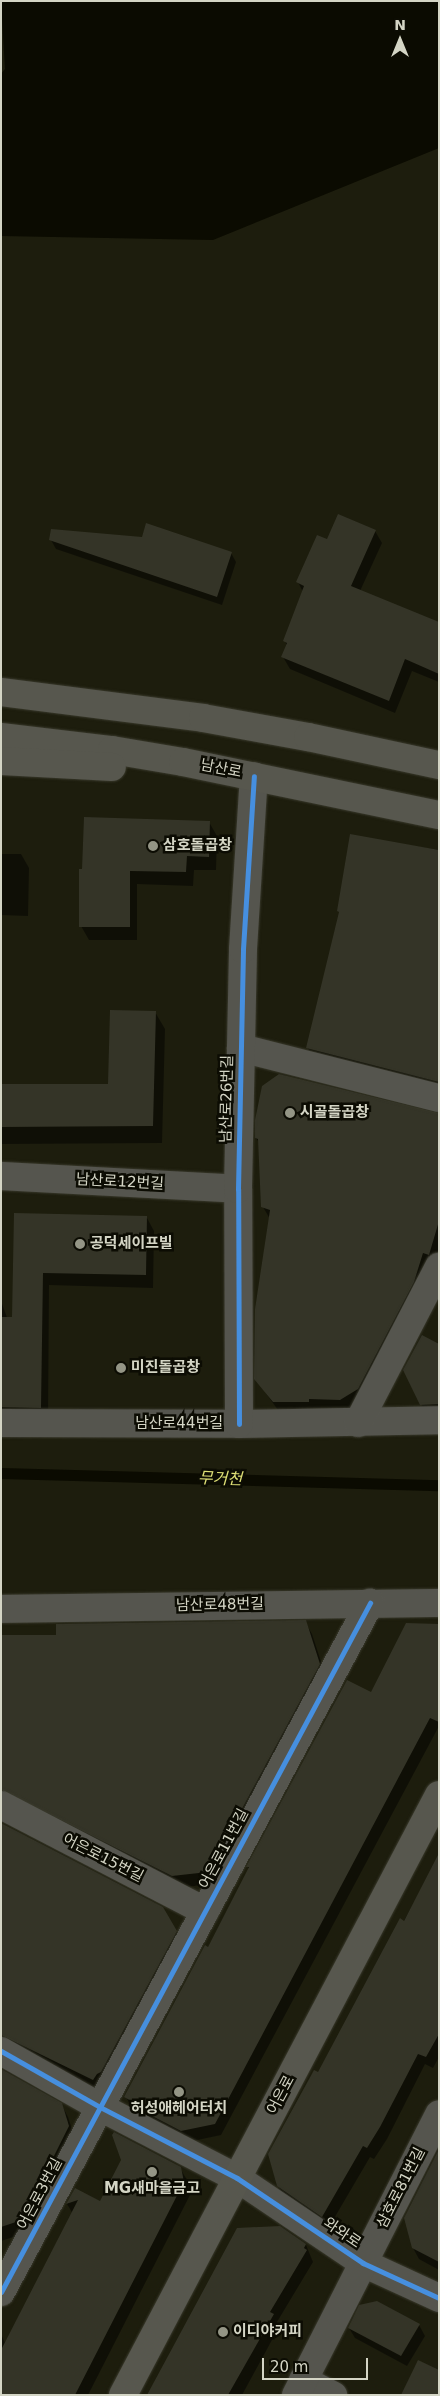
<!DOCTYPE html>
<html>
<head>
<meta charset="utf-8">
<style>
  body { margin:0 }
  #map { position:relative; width:440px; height:2396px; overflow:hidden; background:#1d1d0d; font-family:"DejaVu Sans","Noto Sans KR",sans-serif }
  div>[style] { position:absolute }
  .water>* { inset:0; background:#0b0b01 }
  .shadow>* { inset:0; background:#0007 }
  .stream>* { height:11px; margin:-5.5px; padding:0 5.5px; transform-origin:5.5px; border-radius:5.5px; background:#0b0b01 }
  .building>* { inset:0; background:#343427 }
  .roads { filter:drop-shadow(0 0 1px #39392c) drop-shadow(0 0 1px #39392c) }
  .minor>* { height:28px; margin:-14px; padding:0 14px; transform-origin:14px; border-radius:14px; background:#55554e }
  .secondary>* { height:28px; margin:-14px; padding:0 14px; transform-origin:14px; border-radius:14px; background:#57574e }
  .cycleway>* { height:5px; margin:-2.5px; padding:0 2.5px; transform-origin:2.5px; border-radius:2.5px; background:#468fdf }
  .dots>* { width:14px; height:14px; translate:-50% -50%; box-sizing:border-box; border:2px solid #0c0c03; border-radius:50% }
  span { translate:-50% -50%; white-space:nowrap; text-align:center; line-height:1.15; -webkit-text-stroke:5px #0c0c03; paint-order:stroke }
  .street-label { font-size:15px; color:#d4d5c5 }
  .poi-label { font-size:15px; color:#d4d5c5; font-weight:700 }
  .left { translate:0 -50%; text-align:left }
  .water-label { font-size:16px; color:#dfe076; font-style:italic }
  .frame { position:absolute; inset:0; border:2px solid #d4d5c5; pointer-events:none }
  .north { position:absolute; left:375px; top:15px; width:50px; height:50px; -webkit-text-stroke:4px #0c0c03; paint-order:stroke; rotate:0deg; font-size:14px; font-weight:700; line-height:20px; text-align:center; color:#d4d5c5 }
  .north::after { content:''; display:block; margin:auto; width:18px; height:22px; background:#d4d5c5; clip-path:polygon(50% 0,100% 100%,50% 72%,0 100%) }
  .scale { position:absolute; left:262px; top:2358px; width:106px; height:22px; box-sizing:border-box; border:2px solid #d4d5c5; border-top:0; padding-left:6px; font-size:15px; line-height:18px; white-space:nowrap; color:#d4d5c5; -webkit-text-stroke:4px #0c0c03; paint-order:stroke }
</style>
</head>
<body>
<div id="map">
  <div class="water">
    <div style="clip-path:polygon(1px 1px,439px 1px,439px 148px,213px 240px,1px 236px,1px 74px,5px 69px)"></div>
  </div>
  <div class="shadow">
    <div style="clip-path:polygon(375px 531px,382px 543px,360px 591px,439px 623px,439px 682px,412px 671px,395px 713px,290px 669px,283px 657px,287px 646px,285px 641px,303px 592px,298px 582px,328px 540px)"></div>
    <div style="clip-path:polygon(51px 540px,231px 553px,236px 562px,222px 605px,56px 549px)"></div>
    <div style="clip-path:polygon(209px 822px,217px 836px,216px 870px,194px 870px,193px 886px,137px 884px,137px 940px,89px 940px,81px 926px,81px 870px)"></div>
    <div style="clip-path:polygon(351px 836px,439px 850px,439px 1091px,314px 1060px,308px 1048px,340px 914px,338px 911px)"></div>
    <div style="clip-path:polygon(1px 854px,21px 854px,29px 868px,28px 916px,1px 915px)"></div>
    <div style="clip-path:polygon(155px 1012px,165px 1029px,162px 1143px,1px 1144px,1px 1086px,109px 1086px)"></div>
    <div style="clip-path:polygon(439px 1114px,439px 1253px,435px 1266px,364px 1401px,347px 1411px,280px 1413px,256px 1379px,270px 1219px,263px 1207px,260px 1144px,256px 1138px)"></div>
    <div style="clip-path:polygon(16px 1215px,147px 1218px,154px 1231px,153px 1288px,49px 1285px,48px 1420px,1px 1421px,1px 1301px,13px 1334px)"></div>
    <div style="clip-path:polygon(439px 1345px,439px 1414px,428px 1416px,421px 1404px)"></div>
    <div style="clip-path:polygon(305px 1622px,312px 1634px,326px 1677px,215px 1883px,180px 1888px,1px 1803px,1px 1636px,57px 1636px)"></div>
    <div style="clip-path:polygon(439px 1625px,439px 1726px,221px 2135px,188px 2142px,132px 2108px,126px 2097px,208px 1948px,249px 1870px,248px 1867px,347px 1681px,371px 1694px)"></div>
    <div style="clip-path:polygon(1px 1824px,162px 1908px,183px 1943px,100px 2091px,1px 2049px)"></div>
    <div style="clip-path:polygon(439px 1858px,439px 2057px,433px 2068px,425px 2064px,387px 2139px,374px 2159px,370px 2157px,329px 2227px,285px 2198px,278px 2186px,318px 2074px)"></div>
    <div style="clip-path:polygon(1px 2070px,61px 2104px,68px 2117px,75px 2139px,28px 2232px,1px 2241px)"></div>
    <div style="clip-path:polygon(180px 2168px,187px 2180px,190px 2195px,88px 2395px,1px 2395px,1px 2334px,5px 2343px,73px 2214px,67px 2204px,75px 2189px,101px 2202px)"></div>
    <div style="clip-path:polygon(439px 2190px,439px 2270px,419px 2259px,413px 2248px)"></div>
    <div style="clip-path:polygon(306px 2245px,313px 2262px,277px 2322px,279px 2327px,242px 2395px,148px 2395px)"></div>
    <div style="clip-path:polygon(419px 2325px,425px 2336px,407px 2366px,355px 2338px,349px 2328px)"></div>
  </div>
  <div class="stream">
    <div style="left:1px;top:1473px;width:438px;rotate:1.6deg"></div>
  </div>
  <div class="building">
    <div style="clip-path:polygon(338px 514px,376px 530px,351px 586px,439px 622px,439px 674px,405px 659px,389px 701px,281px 657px,287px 643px,283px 641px,304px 586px,296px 582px,317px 535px,327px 539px)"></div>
    <div style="clip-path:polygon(146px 523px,232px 552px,217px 597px,49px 540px,51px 529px,142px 537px)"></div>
    <div style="clip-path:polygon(84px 817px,210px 821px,209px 857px,187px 856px,186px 872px,130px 871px,130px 927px,79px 927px,79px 869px,82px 869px)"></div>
    <div style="clip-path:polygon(350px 834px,439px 850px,439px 1082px,306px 1048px,339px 912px,337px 911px)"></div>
    <div style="clip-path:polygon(110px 1010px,156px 1011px,153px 1126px,1px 1127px,1px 1084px,108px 1084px)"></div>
    <div style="clip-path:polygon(279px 1074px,439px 1113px,439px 1221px,429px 1255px,423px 1253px,414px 1282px,358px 1389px,340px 1400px,309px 1399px,309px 1402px,273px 1402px,254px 1379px,255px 1309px,270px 1210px,261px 1207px,258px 1139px,255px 1138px,255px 1120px,262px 1086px)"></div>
    <div style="clip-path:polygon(14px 1213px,147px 1216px,146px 1275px,43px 1273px,41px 1408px,1px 1407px,1px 1317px,12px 1317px)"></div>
    <div style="clip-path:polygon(422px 1335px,439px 1344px,439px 1404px,420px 1405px,403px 1370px)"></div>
    <div style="clip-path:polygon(306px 1620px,320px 1664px,208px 1872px,172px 1876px,1px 1790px,1px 1635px,56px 1635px,56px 1624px)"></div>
    <div style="clip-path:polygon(406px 1623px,439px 1624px,439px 1722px,430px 1718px,215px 2124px,181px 2131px,133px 2106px,135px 2103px,124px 2097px,205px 1945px,208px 1947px,249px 1867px,246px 1867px,347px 1680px,371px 1692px)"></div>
    <div style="clip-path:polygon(1px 1823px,163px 1907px,177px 1931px,101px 2072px,97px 2074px,93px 2080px,1px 2035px)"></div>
    <div style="clip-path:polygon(439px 1853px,439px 2034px,426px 2057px,418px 2054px,380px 2127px,367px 2148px,363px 2146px,322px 2217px,277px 2186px,268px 2154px,314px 2070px,318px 2072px,400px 1918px,404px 1921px)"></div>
    <div style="clip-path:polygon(1px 2069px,62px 2103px,69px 2126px,22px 2220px,1px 2227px)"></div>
    <div style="clip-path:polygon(114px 2132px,181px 2167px,184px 2182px,75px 2395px,1px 2395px,1px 2350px,78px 2200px,66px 2204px,75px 2188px,100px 2201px,121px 2160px,112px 2135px)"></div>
    <div style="clip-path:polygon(439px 2149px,439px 2262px,412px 2248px,404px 2218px)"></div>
    <div style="clip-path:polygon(280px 2226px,306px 2244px,304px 2248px,307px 2250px,270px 2312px,274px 2314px,228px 2395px,147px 2395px,237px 2228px)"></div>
    <div style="clip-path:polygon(377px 2301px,420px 2324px,401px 2356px,348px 2328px,359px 2305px)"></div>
    <div style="clip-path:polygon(418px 2360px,439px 2370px,439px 2395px,401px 2395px)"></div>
  </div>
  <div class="roads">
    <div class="minor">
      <div style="left:241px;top:1048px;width:204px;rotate:14.2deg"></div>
      <div style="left:1px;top:1176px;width:237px;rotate:3.1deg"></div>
      <div style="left:1px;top:1423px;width:238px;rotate:0.2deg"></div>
      <div style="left:239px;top:1424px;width:200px;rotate:-1.1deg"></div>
      <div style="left:358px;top:1423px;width:176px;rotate:-62.6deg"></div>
      <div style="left:239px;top:1424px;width:235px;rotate:-90.2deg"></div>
      <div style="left:238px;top:1189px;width:240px;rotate:-88.8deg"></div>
      <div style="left:243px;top:949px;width:173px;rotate:-86.4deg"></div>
      <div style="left:1px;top:1609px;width:438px;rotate:-0.8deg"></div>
      <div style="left:1px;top:1805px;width:230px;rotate:27.5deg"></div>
      <div style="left:1px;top:2051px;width:114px;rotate:29.5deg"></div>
      <div style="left:100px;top:2107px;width:154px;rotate:27.4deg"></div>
      <div style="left:237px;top:2178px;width:152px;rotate:34deg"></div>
      <div style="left:363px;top:2263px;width:84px;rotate:24.7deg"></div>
      <div style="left:1px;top:2292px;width:782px;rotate:-61.83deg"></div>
      <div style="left:303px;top:2380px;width:34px;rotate:27deg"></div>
      <div style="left:296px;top:2395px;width:315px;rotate:-63deg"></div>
    </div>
    <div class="secondary">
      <div style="left:1px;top:692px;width:204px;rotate:7.3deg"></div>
      <div style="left:203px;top:718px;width:107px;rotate:10.3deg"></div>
      <div style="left:308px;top:737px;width:134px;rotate:12.1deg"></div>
      <div style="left:1px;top:737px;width:112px;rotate:6.7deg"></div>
      <div style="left:112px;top:750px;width:72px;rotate:9.6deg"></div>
      <div style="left:183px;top:762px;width:261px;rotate:11.7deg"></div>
      <div style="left:1px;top:761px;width:111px;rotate:3.1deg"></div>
      <div style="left:123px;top:2395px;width:678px;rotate:-62.23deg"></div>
    </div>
  </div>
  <div class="cycleway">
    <div style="left:239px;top:1424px;width:235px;rotate:-90.2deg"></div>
    <div style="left:238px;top:1189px;width:240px;rotate:-88.8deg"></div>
    <div style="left:243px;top:949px;width:173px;rotate:-86.4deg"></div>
    <div style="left:1px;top:2051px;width:114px;rotate:29.5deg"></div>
    <div style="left:100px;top:2107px;width:154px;rotate:27.4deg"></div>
    <div style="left:237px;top:2178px;width:152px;rotate:34deg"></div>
    <div style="left:363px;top:2263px;width:84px;rotate:24.7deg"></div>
    <div style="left:1px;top:2292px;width:782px;rotate:-61.83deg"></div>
  </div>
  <div class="dots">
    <div style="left:153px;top:846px;background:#949585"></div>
    <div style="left:290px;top:1113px;background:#949585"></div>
    <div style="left:80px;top:1244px;background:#949585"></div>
    <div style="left:121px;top:1368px;background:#949585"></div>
    <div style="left:179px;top:2092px;background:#949585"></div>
    <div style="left:152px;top:2172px;background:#949585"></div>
    <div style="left:223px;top:2332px;background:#949585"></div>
  </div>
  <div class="street-label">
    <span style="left:221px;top:769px;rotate:11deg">남산로</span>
    <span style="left:227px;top:1099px;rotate:-89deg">남산로26번길</span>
    <span style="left:120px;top:1182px;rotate:3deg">남산로12번길</span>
    <span style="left:179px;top:1424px">남산로44번길</span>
    <span style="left:220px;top:1605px;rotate:-1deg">남산로48번길</span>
    <span style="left:224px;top:1849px;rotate:-62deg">어은로11번길</span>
    <span style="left:103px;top:1858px;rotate:27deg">어은로15번길</span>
    <span style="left:281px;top:2095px;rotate:-62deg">어은로</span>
    <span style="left:401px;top:2188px;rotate:-63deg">삼호로81번길</span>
    <span style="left:40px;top:2194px;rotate:-62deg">어은로3번길</span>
    <span style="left:342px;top:2233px;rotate:34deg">와와로</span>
  </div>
  <div class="poi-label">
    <span class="left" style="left:163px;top:846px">삼호돌곱창</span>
    <span class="left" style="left:300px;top:1113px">시골돌곱창</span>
    <span class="left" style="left:90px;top:1244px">공덕세이프빌</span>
    <span class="left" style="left:131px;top:1368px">미진돌곱창</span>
    <span style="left:179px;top:2109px">허성애헤어터치</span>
    <span style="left:152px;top:2189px">MG새마을금고</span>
    <span class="left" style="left:233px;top:2332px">이디야커피</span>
  </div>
  <div class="water-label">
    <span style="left:220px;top:1479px;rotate:2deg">무거천</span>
  </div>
  <div class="frame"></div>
  <div class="north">N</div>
  <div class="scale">20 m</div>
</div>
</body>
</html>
